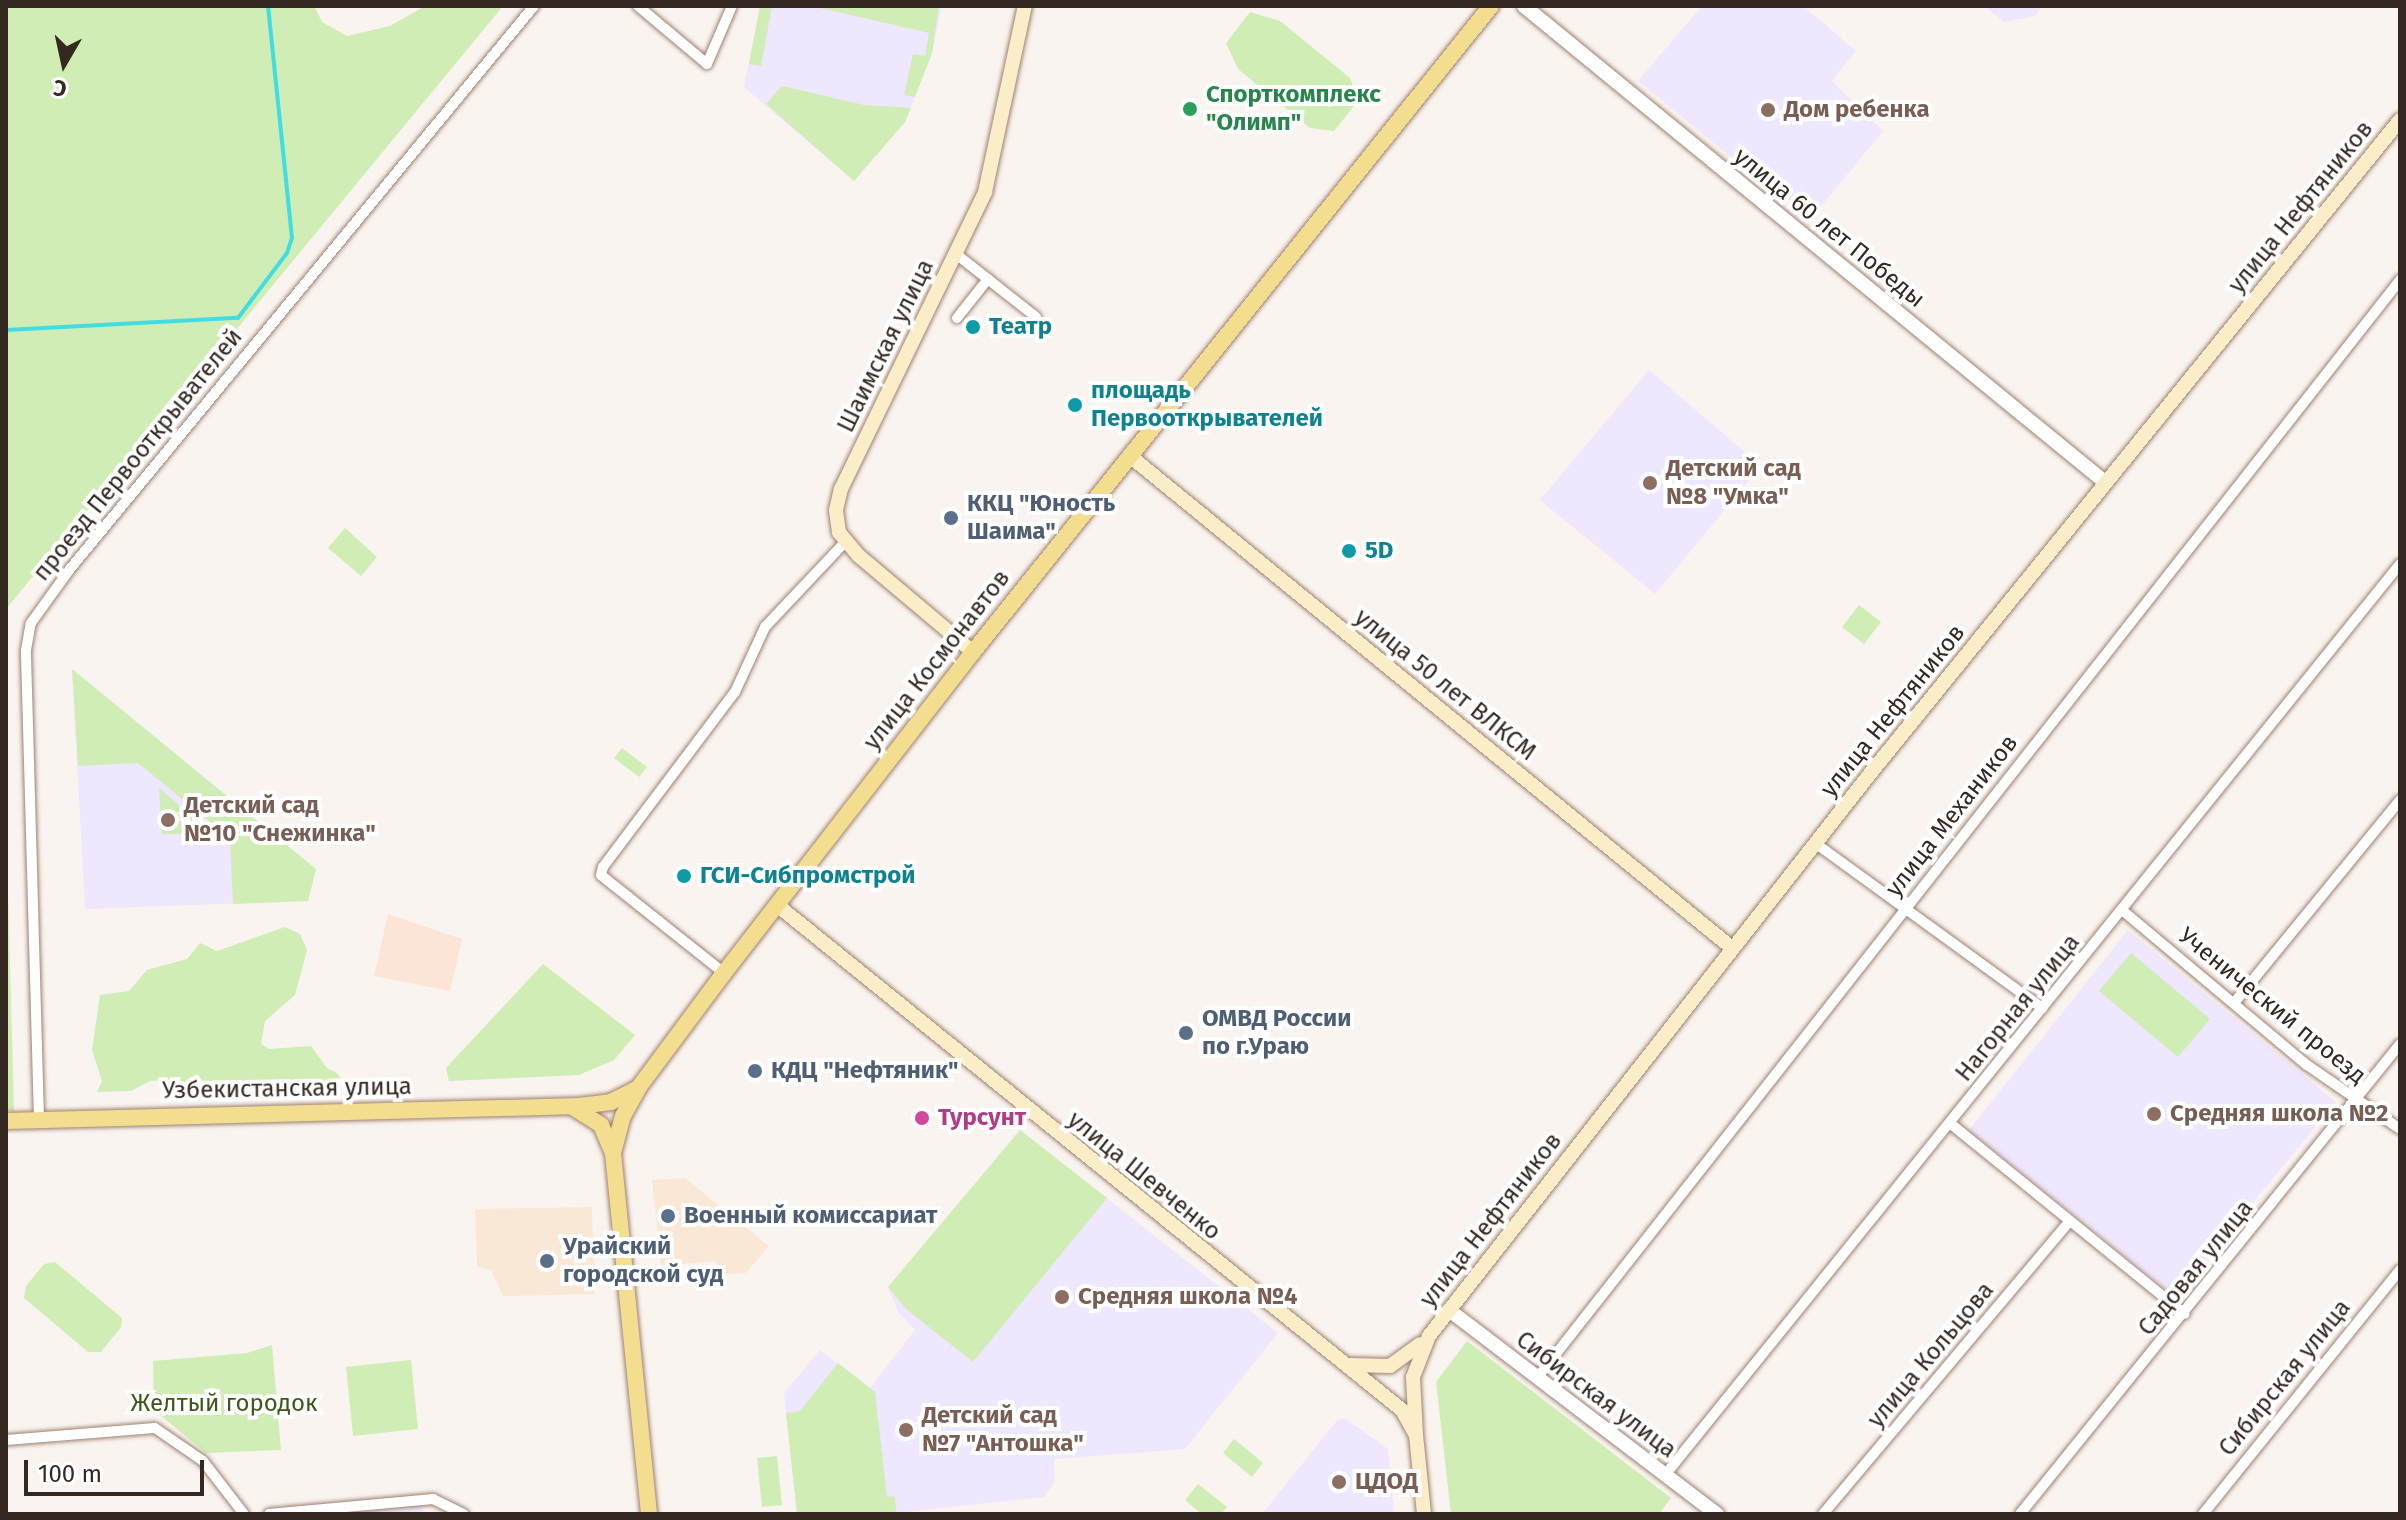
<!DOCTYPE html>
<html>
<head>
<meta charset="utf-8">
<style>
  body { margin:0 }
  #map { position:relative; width:2406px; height:1520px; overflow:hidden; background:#faf4f0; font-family:"Fira Sans",sans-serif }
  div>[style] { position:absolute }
  .commercial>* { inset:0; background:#fae8d7 }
  .built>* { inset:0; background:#fce4d6 }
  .education>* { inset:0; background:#eee7fd }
  .green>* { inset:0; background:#cfedb4 }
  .stream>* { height:4px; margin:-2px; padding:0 2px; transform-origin:2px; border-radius:2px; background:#40dee3 }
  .roads { filter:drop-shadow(0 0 2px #9e8170) drop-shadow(0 0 2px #9e8170) }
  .minor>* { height:10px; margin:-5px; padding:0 5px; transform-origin:5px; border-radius:5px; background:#fff }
  .tertiary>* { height:14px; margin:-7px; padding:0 7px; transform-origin:7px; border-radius:7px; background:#fff }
  .secondary>* { height:14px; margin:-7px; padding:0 7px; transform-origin:7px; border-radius:7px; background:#f9eec7 }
  .primary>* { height:16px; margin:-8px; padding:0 8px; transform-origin:8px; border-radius:8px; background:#f3dd8e }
  .dots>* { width:22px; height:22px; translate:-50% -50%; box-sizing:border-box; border:4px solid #fff; border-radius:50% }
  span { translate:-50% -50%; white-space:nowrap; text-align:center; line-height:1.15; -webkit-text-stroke:8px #fff; paint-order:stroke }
  .leisure-label { font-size:24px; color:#27864d; font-weight:700 }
  .left { translate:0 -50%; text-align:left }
  .education-label { font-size:24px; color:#785e54; font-weight:700 }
  .street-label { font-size:24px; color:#342821 }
  .culture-label { font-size:24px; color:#0d838f; font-weight:700 }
  .service-label { font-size:24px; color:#4e5e75; font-weight:700 }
  .hotel-label { font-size:24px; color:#b23c85; font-weight:700 }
  .park-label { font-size:24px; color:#3b5719 }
  .frame { position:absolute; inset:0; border:8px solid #342821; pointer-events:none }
  .north { position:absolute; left:24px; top:24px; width:80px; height:80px; -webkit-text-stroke:6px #fff; paint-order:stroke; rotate:189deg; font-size:22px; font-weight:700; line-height:32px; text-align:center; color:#342821 }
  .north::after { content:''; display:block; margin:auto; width:28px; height:36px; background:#342821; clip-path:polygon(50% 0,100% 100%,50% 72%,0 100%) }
  .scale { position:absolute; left:24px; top:1460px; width:180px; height:36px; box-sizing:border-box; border:4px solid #342821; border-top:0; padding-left:10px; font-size:24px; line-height:28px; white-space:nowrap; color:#342821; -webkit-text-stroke:6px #fff; paint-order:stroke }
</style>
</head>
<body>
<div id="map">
  <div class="commercial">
    <div style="clip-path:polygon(685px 1178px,769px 1246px,746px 1273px,718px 1275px,716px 1261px,661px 1266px,652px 1180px)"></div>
    <div style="clip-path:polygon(592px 1207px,595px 1294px,503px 1296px,491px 1270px,477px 1267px,475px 1209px)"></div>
  </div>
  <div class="built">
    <div style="clip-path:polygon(388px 914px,462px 939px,450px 991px,374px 976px)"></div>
  </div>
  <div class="education">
    <div style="clip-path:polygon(760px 6px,941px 9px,932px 53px,905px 122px,854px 181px,744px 87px)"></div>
    <div style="clip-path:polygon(1702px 6px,1803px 6px,1856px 51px,1832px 81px,1883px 131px,1809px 221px,1638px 81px)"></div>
    <div style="clip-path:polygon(1984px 6px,2042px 6px,2035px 16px,2004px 22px)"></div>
    <div style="clip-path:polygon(1649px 370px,1761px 466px,1655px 594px,1540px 500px)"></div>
    <div style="clip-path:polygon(72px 669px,316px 869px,308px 901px,85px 909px)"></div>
    <div style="clip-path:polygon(2128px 930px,2336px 1102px,2175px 1297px,1969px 1130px)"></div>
    <div style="clip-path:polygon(1020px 1130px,1278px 1333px,1185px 1449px,1054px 1459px,1055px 1481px,1044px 1497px,888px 1514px,797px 1514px,784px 1393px,820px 1350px,870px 1388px,915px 1330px,898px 1312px,888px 1287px)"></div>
    <div style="clip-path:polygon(1344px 1418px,1388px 1449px,1394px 1514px,1262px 1514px,1338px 1419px)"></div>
    <div style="clip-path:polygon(422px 1505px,424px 1514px,322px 1514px)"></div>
  </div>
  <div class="green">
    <div style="clip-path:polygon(6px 6px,314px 6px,322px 22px,347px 36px,390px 26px,425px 6px,503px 6px,6px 609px)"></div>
    <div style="clip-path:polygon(760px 6px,772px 6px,761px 66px,749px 64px)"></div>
    <div style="clip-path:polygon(812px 6px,939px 6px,932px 53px,915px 97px,904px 95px,913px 54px,925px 56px,929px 33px)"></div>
    <div style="clip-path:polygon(1250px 12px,1280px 21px,1350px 78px,1358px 101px,1334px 131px,1310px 128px,1238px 69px,1226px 43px)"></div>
    <div style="clip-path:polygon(782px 86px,864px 105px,911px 108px,905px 122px,854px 181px,766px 104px)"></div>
    <div style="clip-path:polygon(345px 528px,377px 557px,361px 576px,328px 548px)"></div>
    <div style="clip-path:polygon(1859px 605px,1881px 622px,1864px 644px,1842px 627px)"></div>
    <div style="clip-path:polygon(72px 669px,316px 869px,308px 901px,233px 904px,230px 838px,138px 763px,78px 766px)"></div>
    <div style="clip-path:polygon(622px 748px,647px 767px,639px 777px,614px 758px)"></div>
    <div style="clip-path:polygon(159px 788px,212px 834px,162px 834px)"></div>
    <div style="clip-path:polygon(6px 822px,14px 1111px,6px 1111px)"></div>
    <div style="clip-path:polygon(285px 927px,300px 934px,307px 950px,295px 995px,265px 1021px,261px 1044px,269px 1049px,311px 1046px,327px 1068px,337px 1073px,341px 1079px,335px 1086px,199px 1093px,173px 1080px,150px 1081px,131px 1091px,97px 1092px,102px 1081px,92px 1050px,100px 995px,129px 991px,147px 970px,187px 959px,200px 943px,217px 951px)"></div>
    <div style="clip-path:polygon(2131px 953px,2210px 1019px,2178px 1057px,2099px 991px)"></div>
    <div style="clip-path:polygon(543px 964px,635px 1035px,614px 1060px,579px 1075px,449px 1081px,446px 1068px)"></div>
    <div style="clip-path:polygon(1020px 1130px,1107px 1198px,973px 1362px,905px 1308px,888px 1287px)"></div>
    <div style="clip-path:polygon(55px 1262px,122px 1318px,121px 1327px,101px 1352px,88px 1352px,24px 1298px,26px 1286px,44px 1264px)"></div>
    <div style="clip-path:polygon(1467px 1341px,1671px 1498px,1659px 1514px,1451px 1514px,1436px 1382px)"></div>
    <div style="clip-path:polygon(272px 1345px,281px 1450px,206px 1453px,154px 1410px,153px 1361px,247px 1353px)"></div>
    <div style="clip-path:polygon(411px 1360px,418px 1429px,353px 1436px,346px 1367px)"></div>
    <div style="clip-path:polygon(838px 1363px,875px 1392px,887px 1497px,895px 1496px,896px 1513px,797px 1514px,786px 1413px,800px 1411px)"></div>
    <div style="clip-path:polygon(1234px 1439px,1263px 1463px,1252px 1477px,1223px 1453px)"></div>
    <div style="clip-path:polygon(777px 1456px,782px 1505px,762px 1507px,757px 1458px)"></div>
    <div style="clip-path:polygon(1198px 1484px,1227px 1507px,1221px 1514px,1202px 1514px,1185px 1500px)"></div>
  </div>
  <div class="stream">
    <div style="left:6px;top:330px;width:232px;rotate:-3deg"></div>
    <div style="left:238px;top:318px;width:81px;rotate:-53deg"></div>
    <div style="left:287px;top:253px;width:16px;rotate:-72deg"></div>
    <div style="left:292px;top:238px;width:233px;rotate:-95.9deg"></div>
  </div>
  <div class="roads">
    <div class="minor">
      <div style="left:638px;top:6px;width:90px;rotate:40deg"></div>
      <div style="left:707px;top:64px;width:63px;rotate:-66.7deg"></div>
      <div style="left:956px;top:254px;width:102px;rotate:38.2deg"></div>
      <div style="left:957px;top:318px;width:50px;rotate:-51.5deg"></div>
      <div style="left:1815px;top:843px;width:281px;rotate:36deg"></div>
      <div style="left:2122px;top:910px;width:241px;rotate:40deg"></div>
      <div style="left:2307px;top:1065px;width:113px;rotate:34.5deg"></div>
      <div style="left:724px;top:973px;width:157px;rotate:-141.5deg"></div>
      <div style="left:601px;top:875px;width:8px;rotate:-76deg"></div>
      <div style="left:603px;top:867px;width:219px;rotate:-53deg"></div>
      <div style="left:735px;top:692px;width:72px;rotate:-65.2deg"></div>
      <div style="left:765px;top:627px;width:117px;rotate:-46.7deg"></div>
      <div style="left:2234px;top:1003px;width:262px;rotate:-50.7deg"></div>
      <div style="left:39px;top:1120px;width:470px;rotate:-91.6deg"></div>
      <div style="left:26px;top:650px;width:27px;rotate:-80deg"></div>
      <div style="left:31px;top:623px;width:67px;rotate:-54.2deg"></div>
      <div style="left:70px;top:569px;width:730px;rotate:-50.51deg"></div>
      <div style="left:1951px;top:1124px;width:301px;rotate:39.1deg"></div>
      <div style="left:1537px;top:1378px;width:1397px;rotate:-51.83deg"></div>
      <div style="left:6px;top:1440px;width:149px;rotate:-4.6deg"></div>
      <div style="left:155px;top:1428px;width:58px;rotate:34.5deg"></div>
      <div style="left:203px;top:1461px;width:67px;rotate:52.3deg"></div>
      <div style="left:1665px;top:1475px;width:1171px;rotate:-51.1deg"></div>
      <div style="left:269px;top:1514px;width:165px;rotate:-5.2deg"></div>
      <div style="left:433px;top:1499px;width:34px;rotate:26deg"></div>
      <div style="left:1823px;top:1514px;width:383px;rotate:-49.9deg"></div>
      <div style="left:2020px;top:1514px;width:604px;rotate:-51.04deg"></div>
      <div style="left:2203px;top:1514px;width:314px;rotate:-51.1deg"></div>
    </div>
    <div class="tertiary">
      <div style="left:1524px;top:6px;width:752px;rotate:39.34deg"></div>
      <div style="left:1449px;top:1310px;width:337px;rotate:37.3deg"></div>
    </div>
    <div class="secondary">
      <div style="left:1130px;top:456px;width:777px;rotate:39.26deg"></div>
      <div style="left:973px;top:652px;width:150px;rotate:-139.9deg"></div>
      <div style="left:858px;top:555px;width:30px;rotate:-130deg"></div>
      <div style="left:839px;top:532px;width:22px;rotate:-98deg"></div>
      <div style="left:836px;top:510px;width:22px;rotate:-77deg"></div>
      <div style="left:841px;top:489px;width:330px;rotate:-64.1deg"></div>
      <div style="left:985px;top:192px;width:190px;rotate:-77.9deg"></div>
      <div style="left:777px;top:905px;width:804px;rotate:38.94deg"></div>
      <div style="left:1402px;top:1410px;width:29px;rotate:61deg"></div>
      <div style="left:1416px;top:1435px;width:79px;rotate:84.2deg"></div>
      <div style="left:1350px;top:1365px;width:40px;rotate:1.4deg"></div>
      <div style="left:1390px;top:1366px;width:37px;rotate:-36deg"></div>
      <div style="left:1416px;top:1435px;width:58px;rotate:-93deg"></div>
      <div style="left:1413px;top:1377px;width:44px;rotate:-68.7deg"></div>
      <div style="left:1429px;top:1336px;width:713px;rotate:-51.89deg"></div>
      <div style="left:1869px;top:775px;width:843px;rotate:-50.97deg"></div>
    </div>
    <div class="primary">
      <div style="left:574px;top:1108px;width:32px;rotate:32deg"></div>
      <div style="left:601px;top:1125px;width:30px;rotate:67deg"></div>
      <div style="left:613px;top:1153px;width:363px;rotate:84.3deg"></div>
      <div style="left:6px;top:1121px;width:573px;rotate:-1.5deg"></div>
      <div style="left:579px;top:1106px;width:32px;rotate:-7deg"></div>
      <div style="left:611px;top:1102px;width:30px;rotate:-27deg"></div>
      <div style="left:613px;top:1153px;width:38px;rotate:-75deg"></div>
      <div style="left:623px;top:1116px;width:33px;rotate:-61deg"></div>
      <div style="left:639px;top:1087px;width:142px;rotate:-53.3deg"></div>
      <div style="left:724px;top:973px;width:406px;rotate:-52.2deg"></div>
      <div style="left:973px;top:652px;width:828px;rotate:-51.28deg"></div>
    </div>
  </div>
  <div class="dots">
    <div style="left:1190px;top:109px;background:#2e9e5b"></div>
    <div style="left:1768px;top:110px;background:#8d6e63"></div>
    <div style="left:973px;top:327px;background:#0f9aa8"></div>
    <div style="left:1075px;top:405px;background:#0f9aa8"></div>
    <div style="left:1650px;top:483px;background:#8d6e63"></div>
    <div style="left:951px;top:518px;background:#5c6f8a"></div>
    <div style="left:1349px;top:551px;background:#0f9aa8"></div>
    <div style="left:168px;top:820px;background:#8d6e63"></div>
    <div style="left:684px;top:876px;background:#0f9aa8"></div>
    <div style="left:1186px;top:1033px;background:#5c6f8a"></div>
    <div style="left:755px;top:1071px;background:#5c6f8a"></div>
    <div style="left:2154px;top:1114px;background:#8d6e63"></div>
    <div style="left:922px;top:1118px;background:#d1479c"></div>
    <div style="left:668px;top:1216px;background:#5c6f8a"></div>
    <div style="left:547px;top:1261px;background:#5c6f8a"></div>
    <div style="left:1062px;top:1297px;background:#8d6e63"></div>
    <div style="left:906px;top:1430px;background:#8d6e63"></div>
    <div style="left:1339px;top:1482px;background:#8d6e63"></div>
  </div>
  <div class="leisure-label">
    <span class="left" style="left:1206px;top:109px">Спорткомплекс<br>"Олимп"</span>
  </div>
  <div class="education-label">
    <span class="left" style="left:1784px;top:110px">Дом ребенка</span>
    <span class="left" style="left:1666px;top:483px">Детский сад<br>№8 "Умка"</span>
    <span class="left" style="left:184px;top:820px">Детский сад<br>№10 "Снежинка"</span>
    <span class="left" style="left:2170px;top:1114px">Средняя школа №2</span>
    <span class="left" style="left:1078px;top:1297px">Средняя школа №4</span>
    <span class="left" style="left:922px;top:1430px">Детский сад<br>№7 "Антошка"</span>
    <span class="left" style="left:1355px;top:1482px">ЦДОД</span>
  </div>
  <div class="street-label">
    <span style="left:2301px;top:207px;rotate:-51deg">улица Нефтяников</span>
    <span style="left:1829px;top:228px;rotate:39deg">улица 60 лет Победы</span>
    <span style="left:886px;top:346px;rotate:-64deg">Шаимская улица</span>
    <span style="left:138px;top:455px;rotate:-51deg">проезд Первооткрывателей</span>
    <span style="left:937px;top:660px;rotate:-52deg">улица Космонавтов</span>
    <span style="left:1445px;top:685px;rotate:39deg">улица 50 лет ВЛКСМ</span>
    <span style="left:1893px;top:711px;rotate:-51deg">улица Нефтяников</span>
    <span style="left:1952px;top:816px;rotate:-52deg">улица Механиков</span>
    <span style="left:2272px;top:1006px;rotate:39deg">Ученический проезд</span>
    <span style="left:2018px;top:1008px;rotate:-51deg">Нагорная улица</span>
    <span style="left:287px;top:1089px;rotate:-1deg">Узбекистанская улица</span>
    <span style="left:1144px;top:1176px;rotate:39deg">улица Шевченко</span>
    <span style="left:1491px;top:1220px;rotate:-52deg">улица Нефтяников</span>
    <span style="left:2196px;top:1268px;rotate:-51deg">Садовая улица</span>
    <span style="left:1931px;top:1355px;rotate:-50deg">улица Кольцова</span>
    <span style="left:2285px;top:1378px;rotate:-51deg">Сибирская улица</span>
    <span style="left:1596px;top:1395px;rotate:37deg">Сибирская улица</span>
  </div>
  <div class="culture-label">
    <span class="left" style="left:989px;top:327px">Театр</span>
    <span class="left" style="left:1091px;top:405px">площадь<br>Первооткрывателей</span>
    <span class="left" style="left:1365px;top:551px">5D</span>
    <span class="left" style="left:700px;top:876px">ГСИ-Сибпромстрой</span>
  </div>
  <div class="service-label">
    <span class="left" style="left:967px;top:518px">ККЦ "Юность<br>Шаима"</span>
    <span class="left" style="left:1202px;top:1033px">ОМВД России<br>по г.Ураю</span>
    <span class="left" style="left:771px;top:1071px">КДЦ "Нефтяник"</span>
    <span class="left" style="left:684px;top:1216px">Военный комиссариат</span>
    <span class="left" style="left:563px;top:1261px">Урайский<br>городской суд</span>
  </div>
  <div class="hotel-label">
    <span class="left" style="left:938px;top:1118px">Турсунт</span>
  </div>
  <div class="park-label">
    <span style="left:224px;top:1404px">Желтый городок</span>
  </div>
  <div class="frame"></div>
  <div class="north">С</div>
  <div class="scale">100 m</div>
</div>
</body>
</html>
